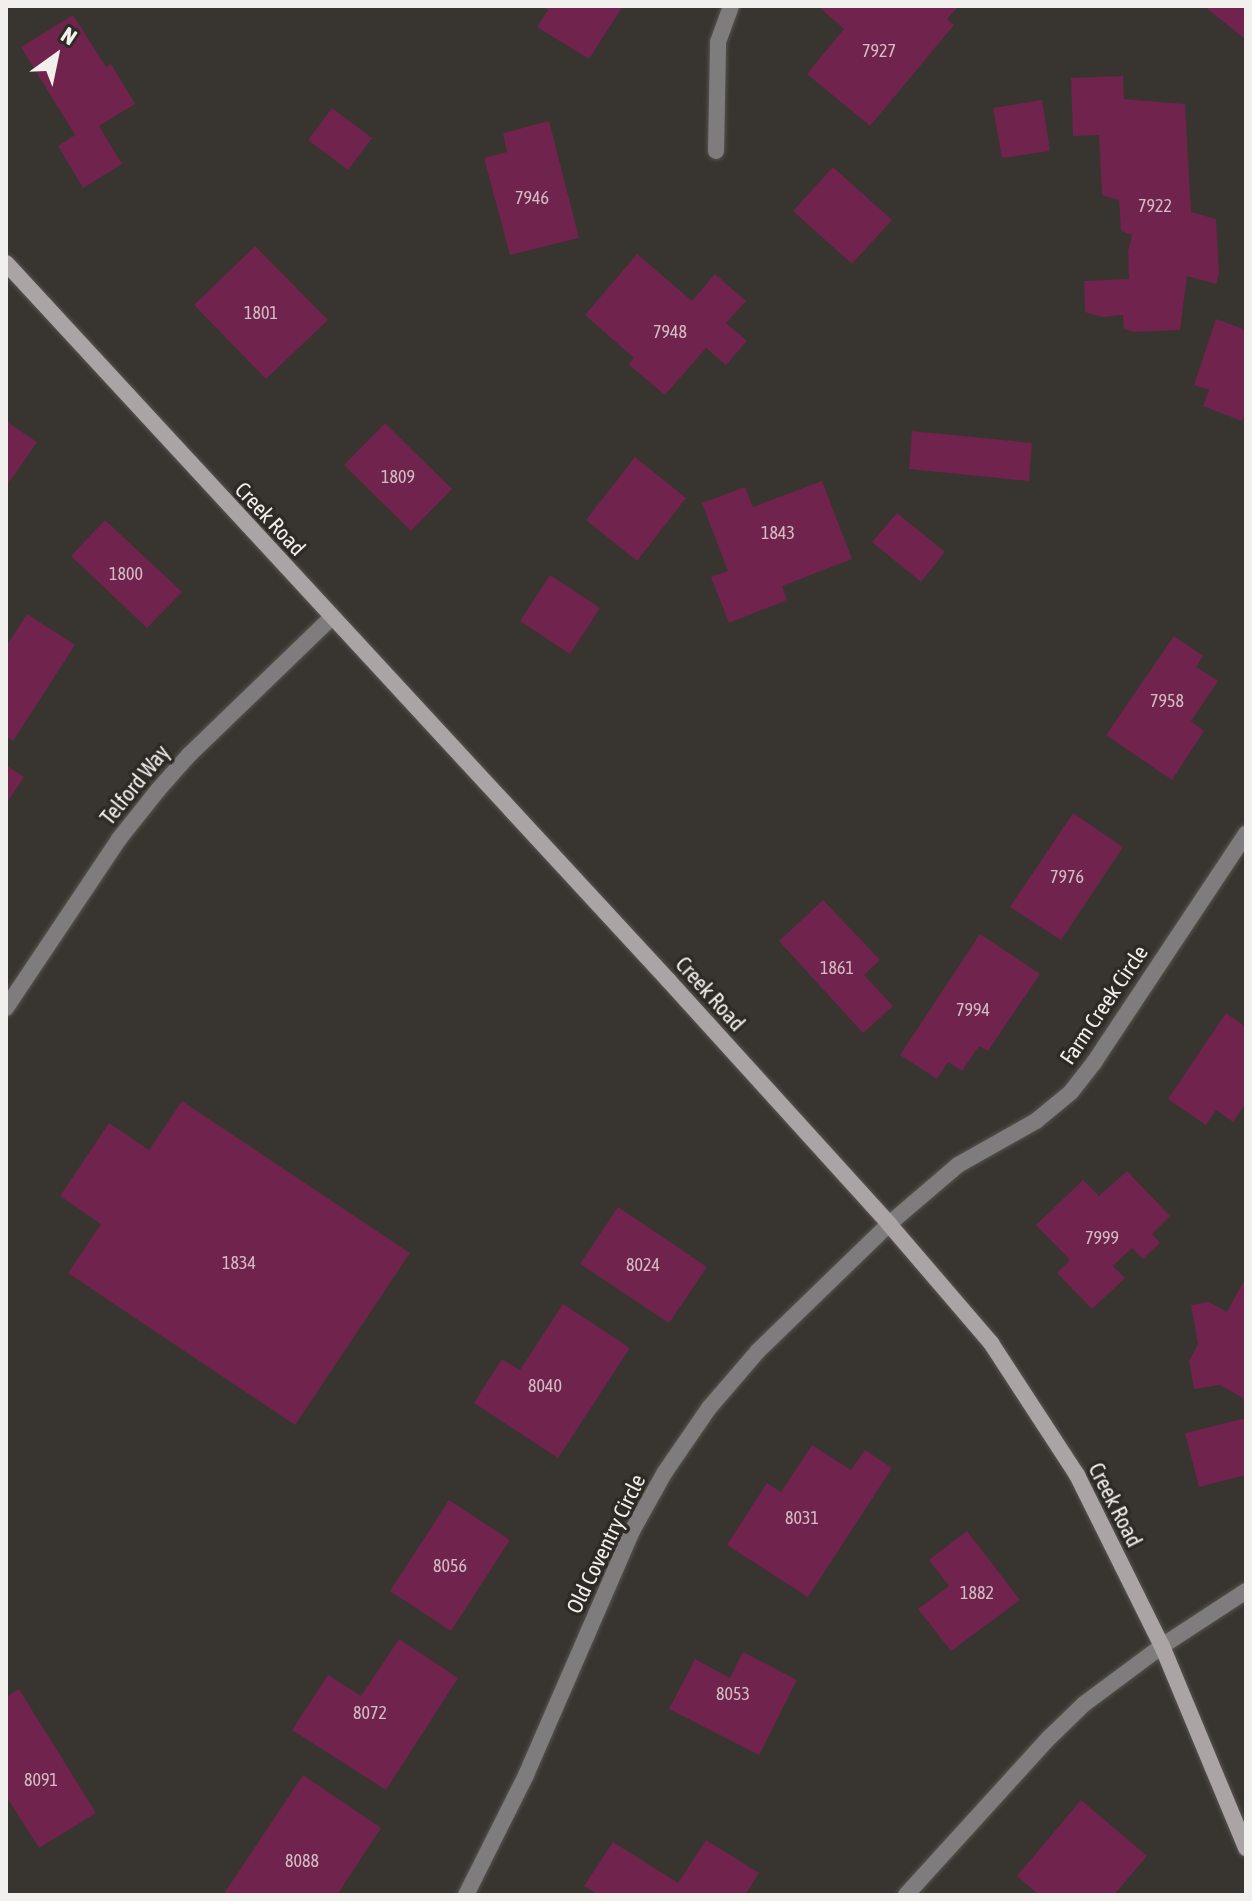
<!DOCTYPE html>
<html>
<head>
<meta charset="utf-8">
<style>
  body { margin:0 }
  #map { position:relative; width:1252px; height:1901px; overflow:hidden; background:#383430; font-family:"Asap Condensed",sans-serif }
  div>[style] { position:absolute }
  .building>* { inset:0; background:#70234c }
  .roads { filter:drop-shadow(0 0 2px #56524e) drop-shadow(0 0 2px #56524e) }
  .lane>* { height:16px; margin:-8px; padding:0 8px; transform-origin:8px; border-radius:8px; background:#7f7c7d }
  .street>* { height:16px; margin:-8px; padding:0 8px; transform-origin:8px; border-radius:8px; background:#7f7c7d }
  .secondary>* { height:16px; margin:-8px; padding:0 8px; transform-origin:8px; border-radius:8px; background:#aaa4a5 }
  span { translate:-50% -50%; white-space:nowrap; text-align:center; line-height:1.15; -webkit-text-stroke:7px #2e2a26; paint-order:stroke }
  .number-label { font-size:18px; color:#d2bdc5 }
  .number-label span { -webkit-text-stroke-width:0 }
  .street-label { font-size:22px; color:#f2f0ed }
  .frame { position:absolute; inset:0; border:8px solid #f2f0ed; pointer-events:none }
  .north { position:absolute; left:16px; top:16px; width:80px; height:80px; -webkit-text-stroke:6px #2e2a26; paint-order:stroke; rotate:33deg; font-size:22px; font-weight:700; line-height:32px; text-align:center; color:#f2f0ed }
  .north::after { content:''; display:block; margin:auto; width:28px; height:36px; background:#f2f0ed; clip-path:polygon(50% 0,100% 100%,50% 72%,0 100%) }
</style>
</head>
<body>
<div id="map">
  <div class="building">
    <div style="clip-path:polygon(542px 6px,623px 6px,589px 59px,537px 27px,548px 10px)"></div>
    <div style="clip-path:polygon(823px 6px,959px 6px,947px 19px,954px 25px,870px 126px,807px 74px,844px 29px,821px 9px)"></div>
    <div style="clip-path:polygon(1204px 6px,1246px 6px,1246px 40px)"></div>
    <div style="clip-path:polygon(73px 15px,106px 67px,111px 64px,135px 104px,99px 126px,122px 164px,83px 188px,58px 146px,75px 135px,21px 47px)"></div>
    <div style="clip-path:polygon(1123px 76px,1124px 99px,1185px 104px,1191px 212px,1216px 219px,1219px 273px,1216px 284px,1187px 276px,1180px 330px,1135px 332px,1124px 329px,1123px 315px,1102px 317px,1085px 312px,1084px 281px,1129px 279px,1128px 251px,1132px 235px,1121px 231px,1119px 200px,1102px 195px,1099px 135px,1073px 136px,1071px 78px)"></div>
    <div style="clip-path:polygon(1042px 100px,1050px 151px,1002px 158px,993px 108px)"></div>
    <div style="clip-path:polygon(332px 108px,372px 138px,348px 170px,308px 140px)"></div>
    <div style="clip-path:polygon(549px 121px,579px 238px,510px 255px,484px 158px,507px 152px,503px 133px)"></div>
    <div style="clip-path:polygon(833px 167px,892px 220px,852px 264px,793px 211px)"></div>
    <div style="clip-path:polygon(255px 246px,328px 320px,266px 379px,194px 305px)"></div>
    <div style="clip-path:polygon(637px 254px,692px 301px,715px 274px,746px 301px,726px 323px,747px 341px,726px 365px,706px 348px,665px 395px,628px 364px,634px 358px,585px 315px)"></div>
    <div style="clip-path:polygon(1216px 319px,1246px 330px,1246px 409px,1242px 421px,1203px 406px,1209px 390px,1194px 385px)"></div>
    <div style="clip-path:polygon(6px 421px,37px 442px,6px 487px)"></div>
    <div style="clip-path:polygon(385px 423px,452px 489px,411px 531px,344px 465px)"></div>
    <div style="clip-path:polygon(912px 431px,1032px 443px,1029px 481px,909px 469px)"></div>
    <div style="clip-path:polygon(635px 457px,686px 498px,637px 561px,586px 520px)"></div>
    <div style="clip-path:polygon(822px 481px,852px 559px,782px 586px,787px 600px,729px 623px,711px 577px,728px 571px,702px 503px,745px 487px,753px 507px)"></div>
    <div style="clip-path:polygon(897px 513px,945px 552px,921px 582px,872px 542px)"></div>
    <div style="clip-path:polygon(105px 520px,182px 592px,147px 628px,71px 556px)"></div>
    <div style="clip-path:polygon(550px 575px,600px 608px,570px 654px,520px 621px)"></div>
    <div style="clip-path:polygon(27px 614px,75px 645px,13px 741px,6px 736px,6px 647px)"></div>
    <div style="clip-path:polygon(1174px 636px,1203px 656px,1196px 667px,1218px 681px,1191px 721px,1204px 731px,1172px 780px,1106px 735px)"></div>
    <div style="clip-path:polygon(6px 765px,24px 777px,6px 804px)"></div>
    <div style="clip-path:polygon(1073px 813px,1123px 847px,1061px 940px,1010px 907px)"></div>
    <div style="clip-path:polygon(823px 900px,880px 960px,864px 975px,893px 1006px,863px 1033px,779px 941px)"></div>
    <div style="clip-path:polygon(980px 934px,1040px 974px,988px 1051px,979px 1046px,962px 1071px,948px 1062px,937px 1079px,900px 1055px)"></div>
    <div style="clip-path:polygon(1226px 1013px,1246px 1027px,1246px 1103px,1233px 1122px,1216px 1110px,1206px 1125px,1168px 1099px)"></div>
    <div style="clip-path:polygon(182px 1101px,410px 1253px,295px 1425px,68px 1273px,101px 1224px,60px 1196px,109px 1123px,149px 1150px)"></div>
    <div style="clip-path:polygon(1127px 1171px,1170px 1216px,1152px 1234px,1160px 1243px,1143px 1259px,1132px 1248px,1113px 1266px,1125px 1278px,1092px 1309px,1057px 1273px,1070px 1260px,1036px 1225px,1083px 1180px,1099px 1196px)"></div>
    <div style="clip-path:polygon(618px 1207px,707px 1267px,669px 1323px,580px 1264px)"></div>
    <div style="clip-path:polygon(1246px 1277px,1246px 1405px,1244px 1405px,1243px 1398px,1220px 1385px,1194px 1389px,1189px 1361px,1198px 1344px,1191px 1305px,1209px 1302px,1227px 1312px)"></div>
    <div style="clip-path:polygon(563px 1304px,630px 1348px,558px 1458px,474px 1403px,502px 1359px,520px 1370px)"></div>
    <div style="clip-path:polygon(1246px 1418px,1246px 1475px,1199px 1487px,1185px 1433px)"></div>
    <div style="clip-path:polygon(812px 1445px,851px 1470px,865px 1450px,892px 1468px,808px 1597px,727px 1545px,767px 1483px,781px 1492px)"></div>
    <div style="clip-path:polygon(449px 1500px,510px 1540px,451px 1631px,390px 1591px)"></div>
    <div style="clip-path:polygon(967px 1531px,1020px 1600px,951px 1651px,918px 1609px,949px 1586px,929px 1560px)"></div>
    <div style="clip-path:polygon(399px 1639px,458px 1678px,386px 1790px,292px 1730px,328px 1675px,361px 1696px)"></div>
    <div style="clip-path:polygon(743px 1652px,797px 1680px,759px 1755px,669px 1709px,695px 1659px,730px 1678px)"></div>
    <div style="clip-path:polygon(19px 1689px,96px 1813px,39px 1848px,6px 1796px,6px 1697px)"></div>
    <div style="clip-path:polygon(303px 1775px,381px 1828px,337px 1895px,223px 1895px)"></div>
    <div style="clip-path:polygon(1081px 1800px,1147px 1856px,1114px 1895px,1039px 1895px,1017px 1876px)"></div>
    <div style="clip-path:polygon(706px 1840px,759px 1873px,745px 1895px,599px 1895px,584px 1886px,613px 1842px,678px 1883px)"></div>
  </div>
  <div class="roads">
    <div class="lane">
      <div style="left:906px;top:1895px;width:214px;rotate:-47.7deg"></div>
      <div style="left:1050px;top:1737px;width:47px;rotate:-44.1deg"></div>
      <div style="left:1084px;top:1704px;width:97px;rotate:-36.6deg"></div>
    </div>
    <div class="street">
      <div style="left:716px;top:151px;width:109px;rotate:-88.9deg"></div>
      <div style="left:718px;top:42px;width:38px;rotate:-70deg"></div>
      <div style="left:6px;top:1008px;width:203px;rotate:-56.2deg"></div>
      <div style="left:119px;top:839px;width:63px;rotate:-51.5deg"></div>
      <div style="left:158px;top:790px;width:47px;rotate:-48.5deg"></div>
      <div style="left:189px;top:755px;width:197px;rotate:-44deg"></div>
      <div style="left:1162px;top:1646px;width:100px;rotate:-33.2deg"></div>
      <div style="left:466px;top:1895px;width:134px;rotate:-63.4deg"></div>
      <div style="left:526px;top:1775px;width:266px;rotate:-66.5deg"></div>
      <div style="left:632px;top:1531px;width:68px;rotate:-60.8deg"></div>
      <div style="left:665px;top:1472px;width:78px;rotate:-55.5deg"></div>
      <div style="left:709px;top:1408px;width:75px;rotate:-49.3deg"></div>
      <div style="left:758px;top:1351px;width:182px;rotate:-44.1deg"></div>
      <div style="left:889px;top:1224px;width:91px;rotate:-40.5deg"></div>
      <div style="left:958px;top:1165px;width:90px;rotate:-29.4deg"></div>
      <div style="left:1036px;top:1121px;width:45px;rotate:-39.6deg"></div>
      <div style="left:1071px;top:1092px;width:39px;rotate:-52deg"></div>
      <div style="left:1095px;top:1061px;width:273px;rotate:-56.4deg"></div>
    </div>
    <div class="secondary">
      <div style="left:6px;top:263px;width:977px;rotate:47.28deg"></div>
      <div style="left:669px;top:981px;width:328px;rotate:47.8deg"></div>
      <div style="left:889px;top:1224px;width:157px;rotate:49.4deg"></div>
      <div style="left:991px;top:1343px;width:158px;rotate:56.9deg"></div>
      <div style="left:1077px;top:1475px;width:191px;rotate:63.6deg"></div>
      <div style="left:1162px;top:1646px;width:219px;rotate:67.4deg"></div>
    </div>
  </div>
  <div class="number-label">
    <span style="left:879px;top:51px">7927</span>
    <span style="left:532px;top:198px">7946</span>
    <span style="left:1155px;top:206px">7922</span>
    <span style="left:261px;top:313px">1801</span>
    <span style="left:670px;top:332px">7948</span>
    <span style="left:398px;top:477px">1809</span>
    <span style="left:778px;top:533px">1843</span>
    <span style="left:126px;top:574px">1800</span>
    <span style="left:1167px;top:701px">7958</span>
    <span style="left:1067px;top:877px">7976</span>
    <span style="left:837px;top:968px">1861</span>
    <span style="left:973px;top:1010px">7994</span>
    <span style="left:1102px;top:1238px">7999</span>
    <span style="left:239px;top:1263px">1834</span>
    <span style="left:643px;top:1265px">8024</span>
    <span style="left:545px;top:1386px">8040</span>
    <span style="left:802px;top:1518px">8031</span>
    <span style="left:450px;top:1566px">8056</span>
    <span style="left:977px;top:1593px">1882</span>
    <span style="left:733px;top:1694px">8053</span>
    <span style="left:370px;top:1713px">8072</span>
    <span style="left:41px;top:1780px">8091</span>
    <span style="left:302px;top:1861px">8088</span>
  </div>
  <div class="street-label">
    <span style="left:270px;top:519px;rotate:47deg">Creek Road</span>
    <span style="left:135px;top:785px;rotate:-51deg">Telford Way</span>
    <span style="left:710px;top:994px;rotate:48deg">Creek Road</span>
    <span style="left:1104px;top:1005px;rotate:-56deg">Farm Creek Circle</span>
    <span style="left:1115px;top:1505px;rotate:63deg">Creek Road</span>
    <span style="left:606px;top:1544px;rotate:-64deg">Old Coventry Circle</span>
  </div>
  <div class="frame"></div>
  <div class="north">N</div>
</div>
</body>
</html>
